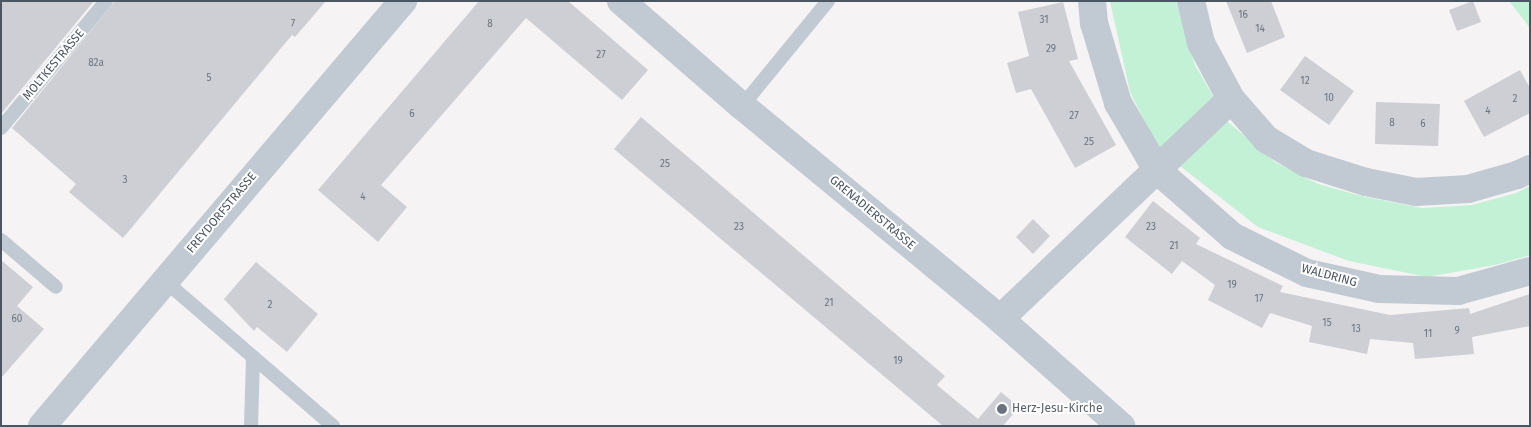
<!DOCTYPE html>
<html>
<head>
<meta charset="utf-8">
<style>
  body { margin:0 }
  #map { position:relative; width:1531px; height:427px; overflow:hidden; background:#f5f3f3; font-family:"Fira Sans",sans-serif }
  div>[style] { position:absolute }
  .green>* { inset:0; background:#c3f1d5 }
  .building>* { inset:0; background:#cdcfd5 }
  .lane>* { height:14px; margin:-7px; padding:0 7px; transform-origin:7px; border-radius:7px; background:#c1cad2 }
  .street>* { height:28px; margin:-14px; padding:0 14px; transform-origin:14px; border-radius:14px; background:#c1cad2 }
  .dots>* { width:14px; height:14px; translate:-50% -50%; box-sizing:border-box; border:2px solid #fff; border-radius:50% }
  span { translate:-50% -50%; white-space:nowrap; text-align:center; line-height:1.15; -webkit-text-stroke:4px #fff; paint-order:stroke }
  .number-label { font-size:10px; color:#6b747e }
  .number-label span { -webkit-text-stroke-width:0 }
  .street-label { font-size:12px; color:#4a5661 }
  .worship-label { font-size:12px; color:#5b616d }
  .left { translate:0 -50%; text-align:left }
  .frame { position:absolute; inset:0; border:2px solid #4a5661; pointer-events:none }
</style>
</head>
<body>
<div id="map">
  <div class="green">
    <div style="clip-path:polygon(1110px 1px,1176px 1px,1195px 65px,1214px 98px,1160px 152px,1130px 92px)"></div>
    <div style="clip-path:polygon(1509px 1px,1530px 1px,1530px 28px)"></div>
    <div style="clip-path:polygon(1221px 116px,1275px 162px,1318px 184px,1361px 196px,1422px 208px,1472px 205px,1516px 193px,1530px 186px,1530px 255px,1495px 265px,1427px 277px,1349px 261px,1258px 227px,1180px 166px)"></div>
  </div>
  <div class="building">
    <div style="clip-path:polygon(1px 1px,94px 1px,1px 114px)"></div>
    <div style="clip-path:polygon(115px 1px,326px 1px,295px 37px,292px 35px,123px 238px,69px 192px,76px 184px,12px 128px)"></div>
    <div style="clip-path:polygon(479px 1px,568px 1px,648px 70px,622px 100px,526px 18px,381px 185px,407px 207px,378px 242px,318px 190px)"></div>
    <div style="clip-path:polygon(1226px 1px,1271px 1px,1285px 37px,1247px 53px)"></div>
    <div style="clip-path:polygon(1473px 1px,1481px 22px,1457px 31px,1449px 10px)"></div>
    <div style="clip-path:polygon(1063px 2px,1078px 59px,1069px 61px,1116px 145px,1075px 168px,1031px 89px,1016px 93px,1007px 63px,1029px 56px,1018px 12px)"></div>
    <div style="clip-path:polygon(1305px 56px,1354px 91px,1329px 125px,1280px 90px)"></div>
    <div style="clip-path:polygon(1520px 70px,1530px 88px,1530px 113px,1484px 137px,1464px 101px)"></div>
    <div style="clip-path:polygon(1376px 102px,1440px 104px,1438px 146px,1375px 144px)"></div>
    <div style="clip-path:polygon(641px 117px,945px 376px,937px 385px,978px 419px,1001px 392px,1019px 407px,1003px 426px,943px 426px,614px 149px)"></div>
    <div style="clip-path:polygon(1153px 201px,1200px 238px,1196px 244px,1283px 286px,1280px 292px,1390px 315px,1469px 308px,1470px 314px,1530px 294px,1530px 326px,1472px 337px,1474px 354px,1415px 359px,1413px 343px,1370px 339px,1367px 354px,1309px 342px,1312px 326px,1270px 313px,1262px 328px,1208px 300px,1215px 285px,1182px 261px,1172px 274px,1125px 237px)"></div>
    <div style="clip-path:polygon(1033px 219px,1050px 236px,1033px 254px,1016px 237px)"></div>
    <div style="clip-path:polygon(1px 260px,33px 287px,17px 306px,44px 329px,1px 378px)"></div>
    <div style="clip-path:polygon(256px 262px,318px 314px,287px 352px,257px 327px,254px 331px,224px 299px)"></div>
  </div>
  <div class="lane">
    <div style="left:742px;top:106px;width:136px;rotate:-50.7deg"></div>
    <div style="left:1px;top:128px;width:165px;rotate:-50.4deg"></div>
    <div style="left:1px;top:240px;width:72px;rotate:40.5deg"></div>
    <div style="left:165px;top:281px;width:222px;rotate:40.8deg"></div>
    <div style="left:251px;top:426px;width:69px;rotate:-88.3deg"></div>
  </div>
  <div class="street">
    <div style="left:621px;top:1px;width:160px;rotate:41deg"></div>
    <div style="left:742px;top:106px;width:335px;rotate:39.5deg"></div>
    <div style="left:1000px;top:319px;width:162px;rotate:41.5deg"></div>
    <div style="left:1092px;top:1px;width:22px;rotate:85deg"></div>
    <div style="left:1094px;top:23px;width:84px;rotate:73.3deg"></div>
    <div style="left:1118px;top:103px;width:78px;rotate:59.8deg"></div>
    <div style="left:1157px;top:170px;width:100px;rotate:41.3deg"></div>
    <div style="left:1232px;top:236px;width:84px;rotate:26.3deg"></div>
    <div style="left:1307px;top:273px;width:74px;rotate:12.5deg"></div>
    <div style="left:1379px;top:289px;width:79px;rotate:1.5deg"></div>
    <div style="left:1458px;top:291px;width:75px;rotate:-15.5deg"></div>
    <div style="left:1191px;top:1px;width:43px;rotate:76.6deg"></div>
    <div style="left:1201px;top:43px;width:64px;rotate:61.8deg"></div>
    <div style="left:1231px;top:99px;width:53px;rotate:48.8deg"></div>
    <div style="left:1266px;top:139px;width:47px;rotate:31deg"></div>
    <div style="left:1306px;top:163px;width:63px;rotate:17.6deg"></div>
    <div style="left:1366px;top:182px;width:51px;rotate:11.3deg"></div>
    <div style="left:1416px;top:192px;width:52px;rotate:-3.3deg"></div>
    <div style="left:1468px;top:189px;width:51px;rotate:-15.9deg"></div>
    <div style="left:1517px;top:175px;width:14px;rotate:-25deg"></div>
    <div style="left:1000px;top:319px;width:319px;rotate:-43.6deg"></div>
    <div style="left:42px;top:426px;width:558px;rotate:-49.66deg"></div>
  </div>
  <div class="dots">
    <div style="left:1002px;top:409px;background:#6b7280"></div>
  </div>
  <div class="number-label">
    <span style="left:1243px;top:16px">16</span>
    <span style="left:1044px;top:21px">31</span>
    <span style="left:293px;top:25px">7</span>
    <span style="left:490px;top:25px">8</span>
    <span style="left:1260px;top:30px">14</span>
    <span style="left:1051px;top:50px">29</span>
    <span style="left:601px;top:56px">27</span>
    <span style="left:96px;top:64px">82a</span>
    <span style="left:209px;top:79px">5</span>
    <span style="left:1305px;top:82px">12</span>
    <span style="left:1329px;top:99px">10</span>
    <span style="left:1515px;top:100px">2</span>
    <span style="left:1488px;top:112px">4</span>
    <span style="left:412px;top:115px">6</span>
    <span style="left:1074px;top:117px">27</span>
    <span style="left:1392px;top:124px">8</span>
    <span style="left:1423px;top:125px">6</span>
    <span style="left:1089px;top:143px">25</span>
    <span style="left:665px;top:165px">25</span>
    <span style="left:125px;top:181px">3</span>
    <span style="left:363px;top:198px">4</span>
    <span style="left:739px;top:228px">23</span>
    <span style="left:1151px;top:228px">23</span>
    <span style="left:1174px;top:247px">21</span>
    <span style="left:1232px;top:286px">19</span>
    <span style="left:1259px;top:300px">17</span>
    <span style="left:829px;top:304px">21</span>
    <span style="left:270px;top:306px">2</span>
    <span style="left:17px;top:320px">60</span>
    <span style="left:1327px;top:324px">15</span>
    <span style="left:1356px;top:330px">13</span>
    <span style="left:1457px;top:332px">9</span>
    <span style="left:1428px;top:335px">11</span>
    <span style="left:898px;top:362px">19</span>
  </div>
  <div class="street-label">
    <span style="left:54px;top:65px;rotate:-50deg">MOLTKESTRASSE</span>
    <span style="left:222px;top:213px;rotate:-50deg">FREYDORFSTRASSE</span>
    <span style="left:872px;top:213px;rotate:40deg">GRENADIERSTRASSE</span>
    <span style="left:1329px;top:276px;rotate:15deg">WALDRING</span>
  </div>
  <div class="worship-label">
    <span class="left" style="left:1012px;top:409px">Herz-Jesu-Kirche</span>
  </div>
  <div class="frame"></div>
</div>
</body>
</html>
